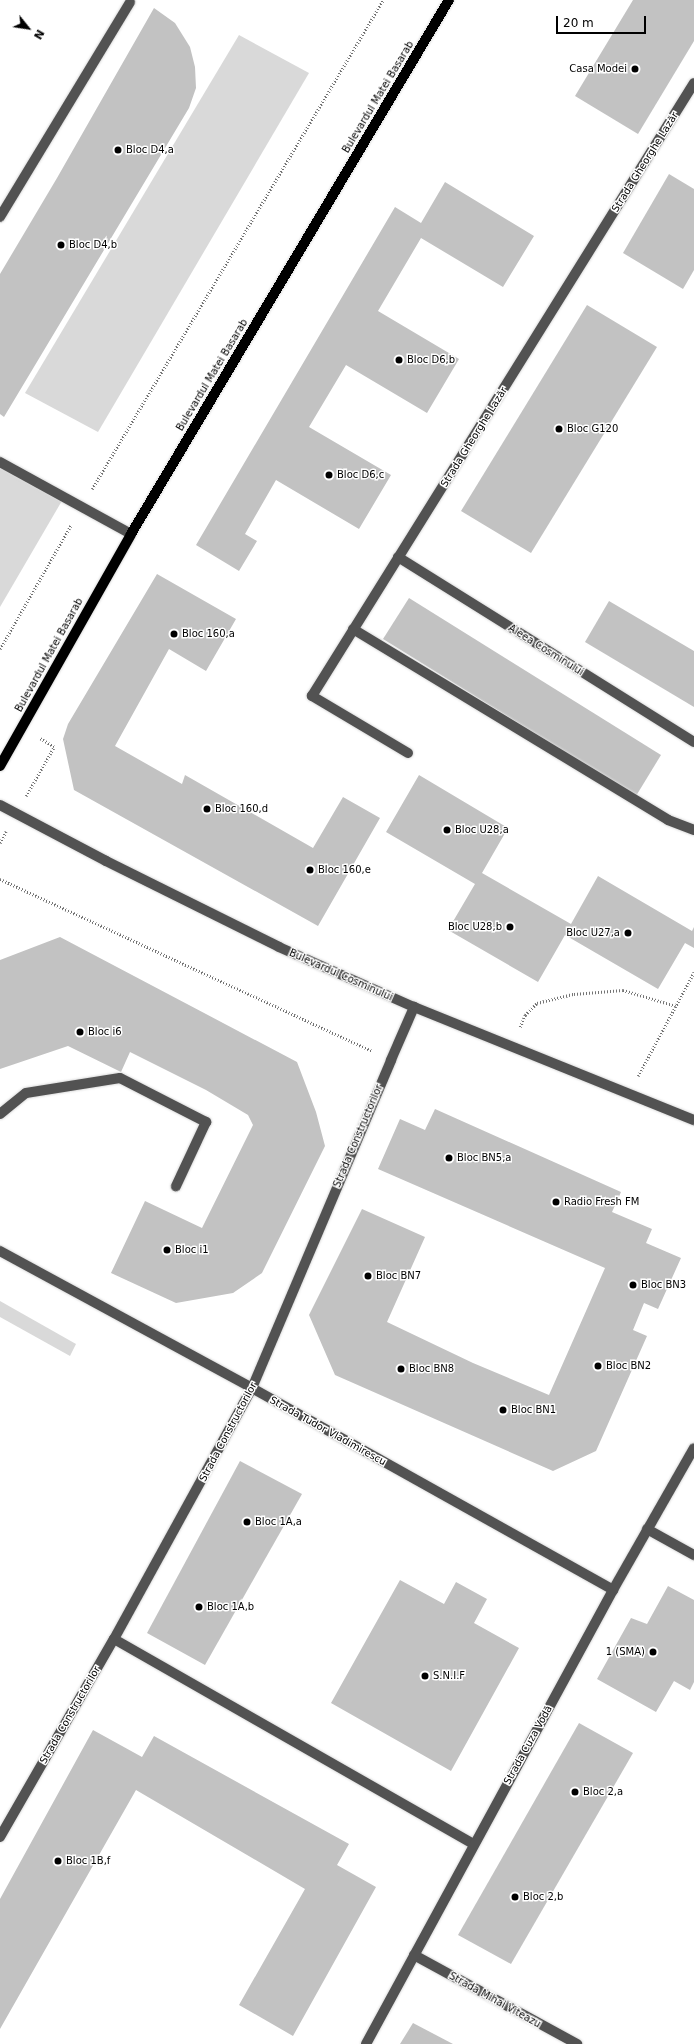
<!DOCTYPE html>
<html>
<head>
<meta charset="utf-8">
<style>
  body { margin:0 }
  #map { position:relative; width:694px; height:2044px; overflow:hidden; background:#fff; font-family:"DejaVu Sans",sans-serif }
  div>[style] { position:absolute }
  .green>* { inset:0; background:#d9d9d9 }
  .building>* { inset:0; background:#c2c2c2 }
  .path>* { height:2.5px; margin-top:-1.25px; transform-origin:0; background:repeating-linear-gradient(90deg,#747474 0 1px,transparent 0 3px) }
  .roads { filter:drop-shadow(0 0 1px #dbdbdb) drop-shadow(0 0 1px #dbdbdb) }
  .minor>* { height:10px; margin:-5px; padding:0 5px; transform-origin:5px; border-radius:5px; background:#525252 }
  .major>* { height:10px; margin:-5px; padding:0 5px; transform-origin:5px; border-radius:5px; background:#000 }
  .dots>* { width:11px; height:11px; translate:-50% -50%; box-sizing:border-box; border:2px solid #fff; border-radius:50% }
  span { translate:-50% -50%; white-space:nowrap; text-align:center; line-height:1.15; -webkit-text-stroke:3px #fff; paint-order:stroke }
  .poi-label { font-size:10px; color:#000 }
  .right { translate:-100% -50%; text-align:right }
  .left { translate:0 -50%; text-align:left }
  .street-label { font-size:10px; color:#000 }
  .north { position:absolute; left:8px; top:8px; width:40px; height:40px; -webkit-text-stroke:3px #fff; paint-order:stroke; rotate:120deg; font-size:11px; font-weight:700; line-height:16px; text-align:center; color:#000 }
  .north::after { content:''; display:block; margin:auto; width:14px; height:18px; background:#000; clip-path:polygon(50% 0,100% 100%,50% 72%,0 100%) }
  .scale { position:absolute; left:556px; top:16px; width:90px; height:18px; box-sizing:border-box; border:2px solid #000; border-top:0; padding-left:5px; font-size:12px; line-height:14px; white-space:nowrap; color:#000; -webkit-text-stroke:3px #fff; paint-order:stroke }
</style>
</head>
<body>
<div id="map">
  <div class="green">
    <div style="clip-path:polygon(239px 35px,309px 73px,98px 432px,25px 393px)"></div>
    <div style="clip-path:polygon(0 463px,63px 499px,0 607px)"></div>
    <div style="clip-path:polygon(0 1301px,76px 1344px,70px 1356px,0 1317px)"></div>
  </div>
  <div class="building">
    <div style="clip-path:polygon(633px 0,694px 0,694px 41px,638px 134px,575px 96px)"></div>
    <div style="clip-path:polygon(154px 8px,175px 23px,190px 47px,195px 67px,196px 88px,189px 108px,4px 417px,0 414px,0 274px,57px 178px)"></div>
    <div style="clip-path:polygon(669px 174px,694px 189px,694px 270px,683px 289px,623px 253px)"></div>
    <div style="clip-path:polygon(445px 182px,534px 236px,503px 287px,421px 238px,378px 311px,459px 359px,427px 413px,346px 365px,309px 427px,391px 475px,359px 529px,276px 480px,245px 534px,257px 541px,239px 571px,196px 545px,395px 207px,421px 223px)"></div>
    <div style="clip-path:polygon(587px 305px,657px 347px,531px 553px,461px 511px)"></div>
    <div style="clip-path:polygon(157px 574px,236px 619px,206px 671px,169px 649px,115px 746px,182px 784px,185px 775px,313px 848px,343px 797px,380px 818px,318px 926px,74px 790px,63px 739px,68px 724px)"></div>
    <div style="clip-path:polygon(409px 598px,661px 755px,636px 796px,383px 639px)"></div>
    <div style="clip-path:polygon(609px 601px,694px 651px,694px 707px,585px 642px)"></div>
    <div style="clip-path:polygon(419px 775px,508px 828px,482px 873px,571px 924px,598px 876px,692px 931px,694px 927px,694px 948px,685px 943px,658px 989px,565px 935px,538px 982px,448px 930px,475px 884px,386px 832px)"></div>
    <div style="clip-path:polygon(60px 937px,297px 1062px,316px 1112px,325px 1146px,262px 1273px,233px 1293px,176px 1303px,111px 1273px,145px 1201px,202px 1228px,253px 1125px,248px 1115px,206px 1090px,130px 1052px,121px 1072px,68px 1046px,0 1069px,0 960px)"></div>
    <div style="clip-path:polygon(435px 1109px,621px 1192px,612px 1212px,652px 1229px,646px 1243px,681px 1258px,658px 1309px,644px 1303px,633px 1330px,647px 1336px,596px 1451px,553px 1471px,335px 1375px,309px 1315px,362px 1209px,425px 1237px,387px 1322px,473px 1363px,549px 1395px,605px 1268px,378px 1169px,400px 1119px,425px 1130px)"></div>
    <div style="clip-path:polygon(240px 1461px,302px 1494px,205px 1665px,147px 1633px)"></div>
    <div style="clip-path:polygon(400px 1580px,444px 1604px,456px 1582px,487px 1599px,474px 1623px,519px 1648px,451px 1771px,331px 1703px)"></div>
    <div style="clip-path:polygon(668px 1586px,694px 1600px,694px 1682px,690px 1690px,674px 1681px,656px 1712px,597px 1679px,631px 1618px,647px 1624px)"></div>
    <div style="clip-path:polygon(579px 1723px,633px 1753px,511px 1964px,458px 1935px)"></div>
    <div style="clip-path:polygon(93px 1730px,142px 1757px,154px 1736px,349px 1844px,337px 1865px,376px 1887px,293px 2036px,239px 2005px,305px 1889px,136px 1790px,0 2029px,0 1899px)"></div>
    <div style="clip-path:polygon(413px 2023px,453px 2044px,400px 2044px)"></div>
  </div>
  <div class="path">
    <div style="left:92px;top:489px;width:569px;rotate:-59.24deg"></div>
    <div style="left:0;top:649px;width:143px;rotate:-60.2deg"></div>
    <div style="left:26px;top:796px;width:56px;rotate:-60.3deg"></div>
    <div style="left:54px;top:747px;width:17px;rotate:-149deg"></div>
    <div style="left:0;top:843px;width:13px;rotate:-63deg"></div>
    <div style="left:0;top:879px;width:410px;rotate:24.8deg"></div>
    <div style="left:520px;top:1027px;width:13px;rotate:-67deg"></div>
    <div style="left:525px;top:1015px;width:17px;rotate:-45deg"></div>
    <div style="left:537px;top:1003px;width:38px;rotate:-14deg"></div>
    <div style="left:574px;top:994px;width:49px;rotate:-4.7deg"></div>
    <div style="left:623px;top:990px;width:55px;rotate:16.8deg"></div>
    <div style="left:638px;top:1076px;width:118px;rotate:-61.7deg"></div>
  </div>
  <div class="roads">
    <div class="minor">
      <div style="left:0;top:217px;width:251px;rotate:-58.8deg"></div>
      <div style="left:0;top:462px;width:149px;rotate:28.8deg"></div>
      <div style="left:398px;top:557px;width:349px;rotate:32deg"></div>
      <div style="left:353px;top:629px;width:368px;rotate:31.2deg"></div>
      <div style="left:668px;top:820px;width:28px;rotate:21deg"></div>
      <div style="left:408px;top:753px;width:112px;rotate:-149.3deg"></div>
      <div style="left:312px;top:696px;width:722px;rotate:-58.07deg"></div>
      <div style="left:0;top:805px;width:120px;rotate:27.8deg"></div>
      <div style="left:106px;top:861px;width:193px;rotate:26.4deg"></div>
      <div style="left:279px;top:947px;width:148px;rotate:24deg"></div>
      <div style="left:414px;top:1007px;width:302px;rotate:22deg"></div>
      <div style="left:0;top:1114px;width:33px;rotate:-39deg"></div>
      <div style="left:26px;top:1093px;width:95px;rotate:-9.1deg"></div>
      <div style="left:120px;top:1078px;width:97px;rotate:27.1deg"></div>
      <div style="left:206px;top:1122px;width:71px;rotate:115.1deg"></div>
      <div style="left:0;top:1251px;width:287px;rotate:28.5deg"></div>
      <div style="left:252px;top:1388px;width:414px;rotate:29.2deg"></div>
      <div style="left:647px;top:1529px;width:54px;rotate:29deg"></div>
      <div style="left:114px;top:1639px;width:414px;rotate:29.7deg"></div>
      <div style="left:0;top:1837px;width:228px;rotate:-60.1deg"></div>
      <div style="left:114px;top:1639px;width:286px;rotate:-61.2deg"></div>
      <div style="left:252px;top:1388px;width:356px;rotate:-67deg"></div>
      <div style="left:391px;top:1060px;width:58px;rotate:-66.5deg"></div>
      <div style="left:414px;top:1955px;width:186px;rotate:28.6deg"></div>
      <div style="left:366px;top:2044px;width:517px;rotate:-61.45deg"></div>
      <div style="left:613px;top:1590px;width:163px;rotate:-60.3deg"></div>
    </div>
    <div class="major">
      <div style="left:0;top:766px;width:266px;rotate:-60.5deg"></div>
      <div style="left:131px;top:534px;width:622px;rotate:-59.23deg"></div>
    </div>
  </div>
  <div class="dots">
    <div style="left:635px;top:69px;background:#000"></div>
    <div style="left:118px;top:150px;background:#000"></div>
    <div style="left:61px;top:245px;background:#000"></div>
    <div style="left:399px;top:360px;background:#000"></div>
    <div style="left:559px;top:429px;background:#000"></div>
    <div style="left:329px;top:475px;background:#000"></div>
    <div style="left:174px;top:634px;background:#000"></div>
    <div style="left:207px;top:809px;background:#000"></div>
    <div style="left:447px;top:830px;background:#000"></div>
    <div style="left:310px;top:870px;background:#000"></div>
    <div style="left:510px;top:927px;background:#000"></div>
    <div style="left:628px;top:933px;background:#000"></div>
    <div style="left:80px;top:1032px;background:#000"></div>
    <div style="left:449px;top:1158px;background:#000"></div>
    <div style="left:556px;top:1202px;background:#000"></div>
    <div style="left:167px;top:1250px;background:#000"></div>
    <div style="left:368px;top:1276px;background:#000"></div>
    <div style="left:633px;top:1285px;background:#000"></div>
    <div style="left:598px;top:1366px;background:#000"></div>
    <div style="left:401px;top:1369px;background:#000"></div>
    <div style="left:503px;top:1410px;background:#000"></div>
    <div style="left:247px;top:1522px;background:#000"></div>
    <div style="left:199px;top:1607px;background:#000"></div>
    <div style="left:653px;top:1652px;background:#000"></div>
    <div style="left:425px;top:1676px;background:#000"></div>
    <div style="left:575px;top:1792px;background:#000"></div>
    <div style="left:58px;top:1861px;background:#000"></div>
    <div style="left:515px;top:1897px;background:#000"></div>
  </div>
  <div class="poi-label">
    <span class="right" style="left:627px;top:69px">Casa Modei</span>
    <span class="left" style="left:126px;top:150px">Bloc D4,a</span>
    <span class="left" style="left:69px;top:245px">Bloc D4,b</span>
    <span class="left" style="left:407px;top:360px">Bloc D6,b</span>
    <span class="left" style="left:567px;top:429px">Bloc G120</span>
    <span class="left" style="left:337px;top:475px">Bloc D6,c</span>
    <span class="left" style="left:182px;top:634px">Bloc 160,a</span>
    <span class="left" style="left:215px;top:809px">Bloc 160,d</span>
    <span class="left" style="left:455px;top:830px">Bloc U28,a</span>
    <span class="left" style="left:318px;top:870px">Bloc 160,e</span>
    <span class="right" style="left:502px;top:927px">Bloc U28,b</span>
    <span class="right" style="left:620px;top:933px">Bloc U27,a</span>
    <span class="left" style="left:88px;top:1032px">Bloc i6</span>
    <span class="left" style="left:457px;top:1158px">Bloc BN5,a</span>
    <span class="left" style="left:564px;top:1202px">Radio Fresh FM</span>
    <span class="left" style="left:175px;top:1250px">Bloc i1</span>
    <span class="left" style="left:376px;top:1276px">Bloc BN7</span>
    <span class="left" style="left:641px;top:1285px">Bloc BN3</span>
    <span class="left" style="left:606px;top:1366px">Bloc BN2</span>
    <span class="left" style="left:409px;top:1369px">Bloc BN8</span>
    <span class="left" style="left:511px;top:1410px">Bloc BN1</span>
    <span class="left" style="left:255px;top:1522px">Bloc 1A,a</span>
    <span class="left" style="left:207px;top:1607px">Bloc 1A,b</span>
    <span class="right" style="left:645px;top:1652px">1 (SMA)</span>
    <span class="left" style="left:433px;top:1676px">S.N.I.F</span>
    <span class="left" style="left:583px;top:1792px">Bloc 2,a</span>
    <span class="left" style="left:66px;top:1861px">Bloc 1B,f</span>
    <span class="left" style="left:523px;top:1897px">Bloc 2,b</span>
  </div>
  <div class="street-label">
    <span style="left:378px;top:97px;rotate:-59deg">Bulevardul Matei Basarab</span>
    <span style="left:645px;top:162px;rotate:-58deg">Strada Gheorghe Lazăr</span>
    <span style="left:212px;top:375px;rotate:-59deg">Bulevardul Matei Basarab</span>
    <span style="left:474px;top:437px;rotate:-58deg">Strada Gheorghe Lazăr</span>
    <span style="left:546px;top:650px;rotate:32deg">Aleea Cosminului</span>
    <span style="left:49px;top:655px;rotate:-61deg">Bulevardul Matei Basarab</span>
    <span style="left:341px;top:975px;rotate:24deg">Bulevardul Cosminului</span>
    <span style="left:358px;top:1136px;rotate:-67deg">Strada Constructorilor</span>
    <span style="left:328px;top:1431px;rotate:29deg">Strada Tudor Vladimirescu</span>
    <span style="left:228px;top:1432px;rotate:-62deg">Strada Constructorilor</span>
    <span style="left:70px;top:1715px;rotate:-60deg">Strada Constructorilor</span>
    <span style="left:528px;top:1745px;rotate:-61deg">Strada Cuza Vodă</span>
    <span style="left:495px;top:2000px;rotate:29deg">Strada Mihai Viteazu</span>
  </div>
  <div class="north">N</div>
  <div class="scale">20 m</div>
</div>
</body>
</html>
